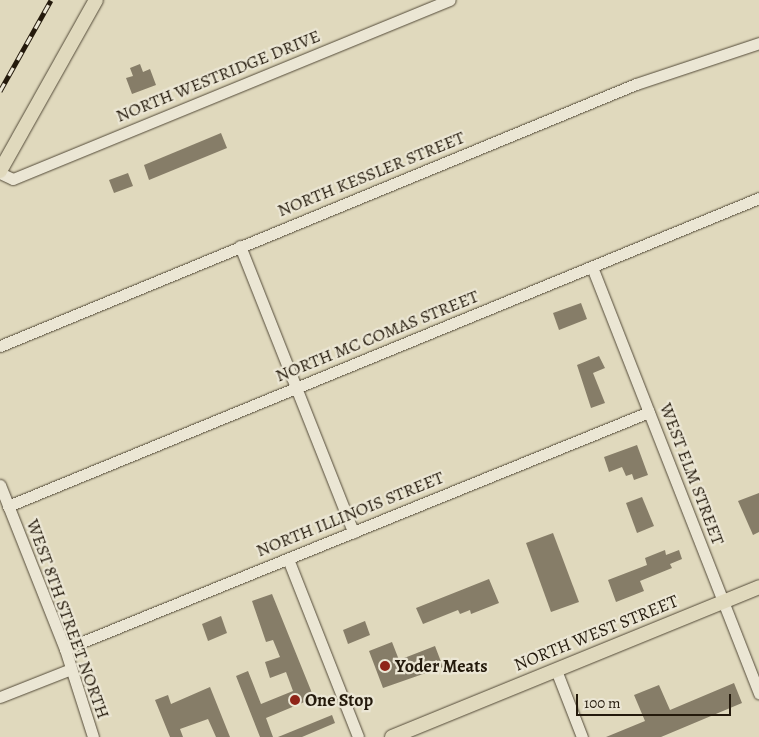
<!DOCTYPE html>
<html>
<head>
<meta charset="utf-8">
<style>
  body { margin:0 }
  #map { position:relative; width:759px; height:737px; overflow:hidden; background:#e0d9bd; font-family:Alegreya,serif }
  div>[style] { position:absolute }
  .building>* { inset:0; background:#867d68 }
  .roads { filter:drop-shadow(0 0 1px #534a38) drop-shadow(0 0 1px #534a38) }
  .minor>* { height:11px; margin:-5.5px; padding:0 5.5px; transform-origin:5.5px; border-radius:5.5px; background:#ebe6d4 }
  .major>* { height:14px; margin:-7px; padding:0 7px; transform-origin:7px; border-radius:7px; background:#e0d9bd }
  .rail>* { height:5px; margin-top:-2.5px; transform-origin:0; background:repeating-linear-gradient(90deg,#ebe6d4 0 9px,#241a0c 0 18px); box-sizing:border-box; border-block:1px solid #241a0c }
  .dots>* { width:14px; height:14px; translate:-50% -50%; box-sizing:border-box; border:2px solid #ebe6d4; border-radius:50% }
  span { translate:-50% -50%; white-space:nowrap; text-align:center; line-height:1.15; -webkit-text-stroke:4.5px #ebe6d4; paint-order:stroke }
  .street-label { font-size:18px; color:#241a0c }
  .poi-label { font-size:18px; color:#241a0c; font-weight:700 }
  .left { translate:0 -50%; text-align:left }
  .scale { position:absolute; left:576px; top:694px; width:155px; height:22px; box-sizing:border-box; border:2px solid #241a0c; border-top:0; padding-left:6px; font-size:15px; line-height:18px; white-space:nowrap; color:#241a0c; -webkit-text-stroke:4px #ebe6d4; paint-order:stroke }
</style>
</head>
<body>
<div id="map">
  <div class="building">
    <div style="clip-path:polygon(140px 64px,143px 72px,150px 69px,156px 85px,132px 94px,126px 78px,133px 76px,130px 68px)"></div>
    <div style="clip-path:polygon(221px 133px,227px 148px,149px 180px,144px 165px)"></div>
    <div style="clip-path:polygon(128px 173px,133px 186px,114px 193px,109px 180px)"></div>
    <div style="clip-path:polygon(581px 303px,587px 319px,559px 330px,553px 313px)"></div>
    <div style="clip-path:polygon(599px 356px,605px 368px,593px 373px,605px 403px,591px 408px,577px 365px)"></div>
    <div style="clip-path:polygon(637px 445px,648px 475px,634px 480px,632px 474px,626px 476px,622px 467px,609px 472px,604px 457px)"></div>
    <div style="clip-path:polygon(759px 493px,759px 532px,753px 535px,738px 501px)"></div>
    <div style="clip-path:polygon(642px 497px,654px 526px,637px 533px,626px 503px)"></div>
    <div style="clip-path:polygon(553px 533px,579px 602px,551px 612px,526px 543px)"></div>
    <div style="clip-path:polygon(665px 550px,666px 555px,679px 550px,682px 559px,670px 564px,672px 568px,640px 581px,644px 591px,616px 602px,608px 580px,647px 565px,645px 558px)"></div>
    <div style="clip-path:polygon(489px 579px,499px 603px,471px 614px,470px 610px,460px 614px,458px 610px,423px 624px,416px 608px)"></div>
    <div style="clip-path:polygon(272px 594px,314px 698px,266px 718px,273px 737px,260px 737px,236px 676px,248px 671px,261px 704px,293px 691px,286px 672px,270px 678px,265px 662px,280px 657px,273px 640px,266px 642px,252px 601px)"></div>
    <div style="clip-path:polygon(221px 616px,227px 633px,208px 641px,202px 624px)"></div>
    <div style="clip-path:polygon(365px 621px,370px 635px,348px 644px,343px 630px)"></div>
    <div style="clip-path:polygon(392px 642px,399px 660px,435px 646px,443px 667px,383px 688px,369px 651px)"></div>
    <div style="clip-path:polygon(734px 683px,742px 703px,661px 737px,606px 737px,645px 721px,634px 695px,659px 685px,670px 710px)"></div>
    <div style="clip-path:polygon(210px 687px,230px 737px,216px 737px,208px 719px,180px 729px,183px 737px,170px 737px,155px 700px,168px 695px,171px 704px)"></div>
    <div style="clip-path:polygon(332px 715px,335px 723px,302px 737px,278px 737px)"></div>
  </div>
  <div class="roads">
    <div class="minor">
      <div style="left:0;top:173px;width:14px;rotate:25deg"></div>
      <div style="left:13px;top:179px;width:472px;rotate:-22.3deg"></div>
      <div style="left:240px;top:246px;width:308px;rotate:68.4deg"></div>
      <div style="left:592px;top:267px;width:458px;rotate:68.6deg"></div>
      <div style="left:0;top:346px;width:688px;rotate:-22.39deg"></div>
      <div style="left:636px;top:84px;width:130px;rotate:-18.4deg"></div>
      <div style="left:0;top:485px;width:176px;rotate:68.4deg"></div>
      <div style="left:65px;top:649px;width:92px;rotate:72.3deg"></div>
      <div style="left:8px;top:506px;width:812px;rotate:-22.3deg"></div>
      <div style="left:288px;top:559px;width:191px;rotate:68.5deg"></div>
      <div style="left:65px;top:649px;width:630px;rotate:-22.09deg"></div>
      <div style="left:556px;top:670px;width:72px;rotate:68.8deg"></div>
      <div style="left:0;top:697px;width:76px;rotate:-21.5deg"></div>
    </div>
    <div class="major">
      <div style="left:0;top:171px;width:196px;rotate:-60.7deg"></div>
      <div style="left:392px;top:737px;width:396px;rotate:-22.2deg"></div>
    </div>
  </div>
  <div class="rail">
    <div style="left:0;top:91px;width:104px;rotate:-60.7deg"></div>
  </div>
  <div class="dots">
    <div style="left:385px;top:666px;background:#8f2418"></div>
    <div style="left:295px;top:700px;background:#8f2418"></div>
  </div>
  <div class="street-label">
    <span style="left:218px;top:76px;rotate:-22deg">NORTH WESTRIDGE DRIVE</span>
    <span style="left:371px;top:174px;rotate:-22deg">NORTH KESSLER STREET</span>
    <span style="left:377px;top:336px;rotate:-22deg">NORTH MC COMAS STREET</span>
    <span style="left:692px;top:474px;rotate:69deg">WEST ELM STREET</span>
    <span style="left:350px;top:514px;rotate:-22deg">NORTH ILLINOIS STREET</span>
    <span style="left:68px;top:619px;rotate:70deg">WEST 8TH STREET NORTH</span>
    <span style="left:596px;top:633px;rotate:-22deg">NORTH WEST STREET</span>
  </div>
  <div class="poi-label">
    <span class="left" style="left:395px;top:666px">Yoder Meats</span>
    <span class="left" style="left:305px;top:700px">One Stop</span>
  </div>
  <div class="scale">100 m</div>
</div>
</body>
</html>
